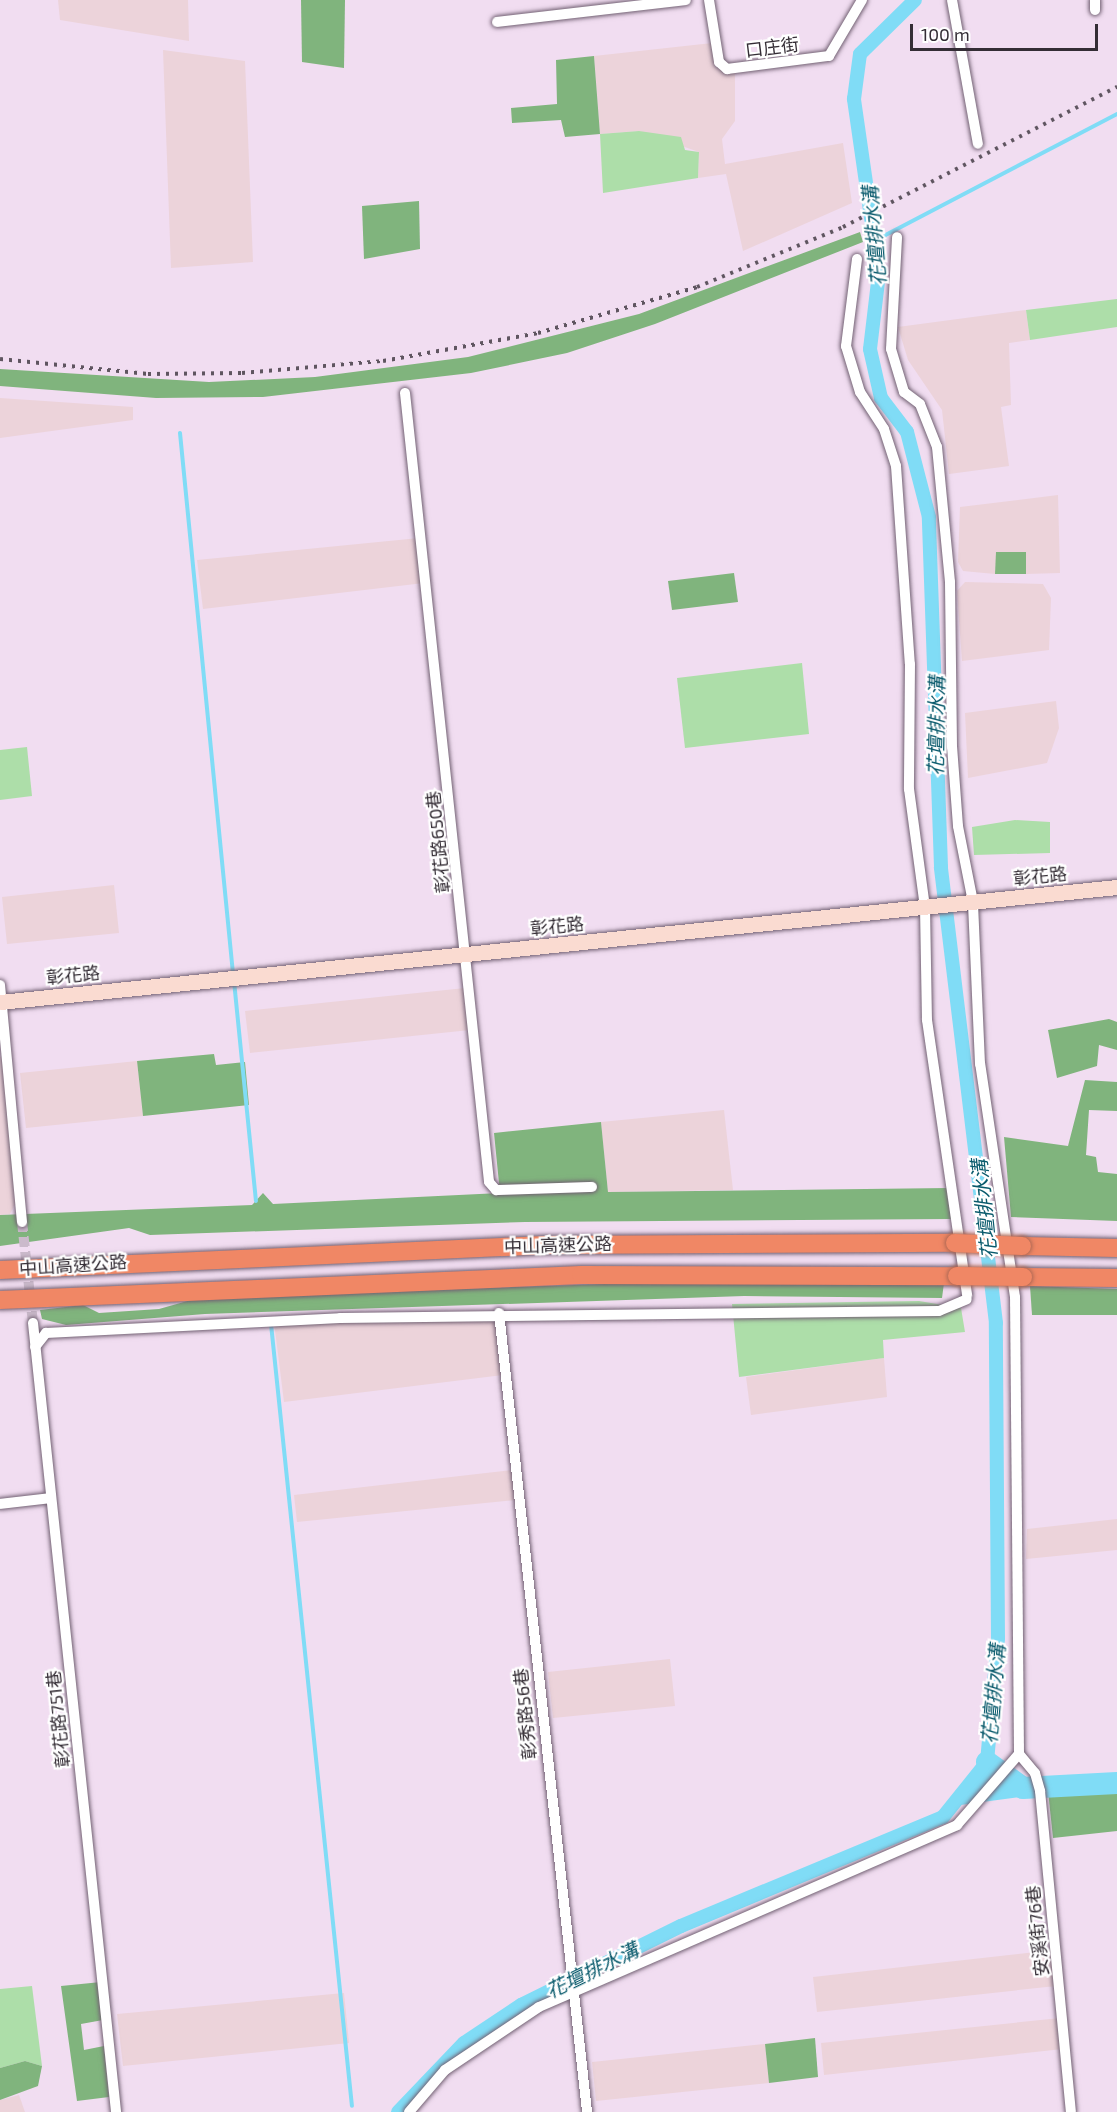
<!DOCTYPE html>
<html>
<head>
<meta charset="utf-8">
<style>
  body { margin:0 }
  #map { position:relative; width:1117px; height:2112px; overflow:hidden; background:#f1ddf1; font-family:"Exo 2","Noto Sans TC",sans-serif }
  div>[style] { position:absolute }
  .industrial>* { inset:0; background:#ecd3da }
  .green>* { inset:0; background:#addea9 }
  .forest>* { inset:0; background:#80b47d }
  .water>* { inset:0; background:#80dcf6 }
  .stream>* { height:4px; margin:-2px; padding:0 2px; transform-origin:2px; border-radius:2px; background:#80dcf6 }
  .canal>* { height:14px; margin:-7px; padding:0 7px; transform-origin:7px; border-radius:7px; background:#80dcf6 }
  .river>* { height:22px; margin:-11px; padding:0 11px; transform-origin:11px; border-radius:11px; background:#80dcf6 }
  .street-tunnel>* { height:10px; margin-top:-5px; transform-origin:0; background:repeating-linear-gradient(90deg,#cbbacb 0 10px,transparent 0 15px) }
  .roads { filter:drop-shadow(0 0 2px #726173) drop-shadow(0 0 2px #726173) }
  .street>* { height:10px; margin:-5px; padding:0 5px; transform-origin:5px; border-radius:5px; background:#fff }
  .secondary>* { height:15px; margin:-7.5px; padding:0 7.5px; transform-origin:7.5px; border-radius:7.5px; background:#fadbd1 }
  .highway>* { height:18px; margin:-9px; padding:0 9px; transform-origin:9px; border-radius:9px; background:#f08765 }
  .rail>* { height:4px; margin-top:-2px; transform-origin:0; background:repeating-linear-gradient(90deg,#5f5560 0 3px,transparent 0 9px) }
  .bridges { filter:drop-shadow(0 0 2px #ae6854) drop-shadow(0 0 2px #ae6854) }
  .highway-bridge>* { height:18px; margin:-9px; padding:0 9px; transform-origin:9px; border-radius:9px; background:#f08765 }
  span { translate:-50% -50%; white-space:nowrap; text-align:center; line-height:1.15; -webkit-text-stroke:4.5px #fff; paint-order:stroke }
  .street-label { font-size:18px; color:#342d35 }
  .water-label { font-size:20px; color:#095a6c; font-style:italic }
  .scale { position:absolute; left:910px; top:24px; width:188px; height:27px; box-sizing:border-box; border:3px solid #342d35; border-top:0; padding-left:8px; font-size:18px; line-height:21px; white-space:nowrap; color:#342d35; -webkit-text-stroke:4px #fff; paint-order:stroke }
</style>
</head>
<body>
<div id="map">
  <div class="industrial">
    <div style="clip-path:polygon(58px 0,188px 0,189px 41px,60px 20px)"></div>
    <div style="clip-path:polygon(712px 43px,715px 67px,735px 72px,735px 121px,722px 139px,725px 164px,843px 143px,852px 203px,743px 251px,726px 174px,698px 178px,699px 152px,639px 131px,600px 134px,594px 56px)"></div>
    <div style="clip-path:polygon(163px 50px,245px 61px,253px 262px,171px 268px)"></div>
    <div style="clip-path:polygon(1026px 310px,1030px 340px,1009px 343px,1011px 405px,1001px 407px,1009px 466px,949px 474px,942px 410px,908px 360px,898px 327px)"></div>
    <div style="clip-path:polygon(0 398px,133px 407px,133px 420px,0 438px)"></div>
    <div style="clip-path:polygon(1058px 495px,1060px 573px,1026px 574px,1026px 553px,997px 552px,995px 574px,963px 571px,958px 562px,960px 507px)"></div>
    <div style="clip-path:polygon(419px 538px,424px 583px,203px 609px,197px 560px)"></div>
    <div style="clip-path:polygon(965px 582px,1043px 584px,1051px 598px,1049px 650px,962px 661px,957px 591px)"></div>
    <div style="clip-path:polygon(1056px 701px,1059px 728px,1047px 763px,968px 778px,965px 713px)"></div>
    <div style="clip-path:polygon(114px 885px,119px 933px,7px 944px,2px 897px)"></div>
    <div style="clip-path:polygon(465px 988px,470px 1030px,250px 1053px,245px 1011px)"></div>
    <div style="clip-path:polygon(6px 1056px,19px 1196px,10px 1214px,0 1215px,0 1057px)"></div>
    <div style="clip-path:polygon(137px 1061px,143px 1116px,26px 1128px,20px 1073px)"></div>
    <div style="clip-path:polygon(724px 1110px,733px 1190px,608px 1192px,601px 1122px)"></div>
    <div style="clip-path:polygon(496px 1315px,503px 1375px,284px 1402px,274px 1322px)"></div>
    <div style="clip-path:polygon(884px 1358px,887px 1397px,751px 1415px,746px 1377px)"></div>
    <div style="clip-path:polygon(513px 1470px,515px 1500px,297px 1522px,294px 1495px)"></div>
    <div style="clip-path:polygon(1117px 1519px,1117px 1550px,1026px 1559px,1027px 1529px)"></div>
    <div style="clip-path:polygon(670px 1659px,675px 1706px,553px 1718px,548px 1672px)"></div>
    <div style="clip-path:polygon(1053px 1950px,1056px 1986px,817px 2012px,813px 1977px)"></div>
    <div style="clip-path:polygon(344px 1993px,349px 2043px,123px 2066px,117px 2014px)"></div>
    <div style="clip-path:polygon(1060px 2018px,1063px 2049px,824px 2075px,821px 2043px)"></div>
    <div style="clip-path:polygon(765px 2044px,769px 2083px,596px 2101px,592px 2062px)"></div>
    <div style="clip-path:polygon(19px 2095px,25px 2112px,0 2112px,0 2100px)"></div>
  </div>
  <div class="green">
    <div style="clip-path:polygon(639px 131px,681px 137px,685px 150px,699px 152px,698px 178px,603px 193px,600px 134px)"></div>
    <div style="clip-path:polygon(1117px 299px,1117px 327px,1030px 340px,1026px 310px)"></div>
    <div style="clip-path:polygon(802px 663px,809px 734px,685px 748px,677px 678px)"></div>
    <div style="clip-path:polygon(27px 747px,32px 796px,0 800px,0 750px)"></div>
    <div style="clip-path:polygon(1015px 820px,1050px 822px,1050px 853px,974px 855px,972px 827px)"></div>
    <div style="clip-path:polygon(919px 1301px,961px 1308px,965px 1332px,883px 1340px,884px 1358px,739px 1377px,732px 1304px)"></div>
    <div style="clip-path:polygon(32px 1986px,42px 2066px,25px 2061px,0 2068px,0 1989px)"></div>
  </div>
  <div class="forest">
    <div style="clip-path:polygon(301px 0,345px 0,344px 68px,302px 62px)"></div>
    <div style="clip-path:polygon(594px 56px,600px 134px,565px 137px,561px 120px,512px 123px,511px 108px,557px 104px,556px 60px)"></div>
    <div style="clip-path:polygon(419px 201px,420px 249px,364px 259px,362px 206px)"></div>
    <div style="clip-path:polygon(860px 232px,863px 242px,655px 324px,567px 353px,471px 373px,263px 397px,156px 398px,0 386px,0 369px,209px 382px,315px 377px,468px 357px,639px 314px)"></div>
    <div style="clip-path:polygon(996px 552px,1026px 552px,1026px 574px,995px 574px)"></div>
    <div style="clip-path:polygon(734px 573px,738px 602px,672px 610px,668px 581px)"></div>
    <div style="clip-path:polygon(1109px 1019px,1117px 1022px,1117px 1050px,1099px 1045px,1097px 1066px,1057px 1078px,1048px 1030px)"></div>
    <div style="clip-path:polygon(214px 1054px,216px 1065px,245px 1062px,249px 1105px,143px 1116px,137px 1061px)"></div>
    <div style="clip-path:polygon(1085px 1080px,1117px 1082px,1117px 1111px,1089px 1110px,1086px 1155px,1096px 1157px,1098px 1172px,1117px 1174px,1117px 1221px,1011px 1217px,1004px 1137px,1068px 1146px)"></div>
    <div style="clip-path:polygon(601px 1122px,608px 1192px,948px 1188px,951px 1219px,525px 1222px,150px 1235px,129px 1228px,0 1246px,0 1215px,252px 1205px,263px 1193px,273px 1204px,500px 1193px,494px 1133px)"></div>
    <div style="clip-path:polygon(634px 1283px,944px 1283px,942px 1298px,744px 1296px,205px 1314px,66px 1325px,42px 1319px,40px 1310px,83px 1305px,99px 1313px,159px 1309px,198px 1298px)"></div>
    <div style="clip-path:polygon(1030px 1286px,1117px 1289px,1117px 1315px,1032px 1315px)"></div>
    <div style="clip-path:polygon(1117px 1784px,1117px 1831px,1053px 1838px,1048px 1791px)"></div>
    <div style="clip-path:polygon(101px 1982px,103px 2020px,81px 2024px,84px 2050px,104px 2046px,109px 2097px,77px 2101px,61px 1986px)"></div>
    <div style="clip-path:polygon(815px 2038px,818px 2077px,769px 2083px,765px 2044px)"></div>
    <div style="clip-path:polygon(25px 2061px,42px 2066px,38px 2086px,0 2100px,0 2068px)"></div>
  </div>
  <div class="water">
    <div style="clip-path:polygon(987px 1762px,1023px 1788px,1042px 1789px,1042px 1794px,953px 1806px,938px 1814px,968px 1791px)"></div>
  </div>
  <div class="stream">
    <div style="left:876px;top:240px;width:272px;rotate:-27.6deg"></div>
    <div style="left:180px;top:433px;width:544px;rotate:84.4deg"></div>
    <div style="left:234px;top:981px;width:221px;rotate:84.3deg"></div>
    <div style="left:271px;top:1324px;width:786px;rotate:84.09deg"></div>
  </div>
  <div class="canal">
    <div style="left:398px;top:2112px;width:95px;rotate:-46.3deg"></div>
    <div style="left:464px;top:2043px;width:69px;rotate:-33.7deg"></div>
    <div style="left:521px;top:2005px;width:178px;rotate:-26.3deg"></div>
    <div style="left:681px;top:1926px;width:284px;rotate:-22.6deg"></div>
    <div style="left:943px;top:1817px;width:70px;rotate:-51.3deg"></div>
    <div style="left:987px;top:1762px;width:124px;rotate:-84.9deg"></div>
    <div style="left:998px;top:1638px;width:315px;rotate:-90.4deg"></div>
    <div style="left:996px;top:1323px;width:459px;rotate:-96.9deg"></div>
    <div style="left:941px;top:867px;width:350px;rotate:-92deg"></div>
    <div style="left:929px;top:517px;width:88px;rotate:-104.5deg"></div>
    <div style="left:907px;top:432px;width:43px;rotate:-127.4deg"></div>
    <div style="left:881px;top:398px;width:50px;rotate:-102.7deg"></div>
    <div style="left:870px;top:349px;width:77px;rotate:-83.2deg"></div>
    <div style="left:879px;top:273px;width:176px;rotate:-98.2deg"></div>
    <div style="left:854px;top:99px;width:45px;rotate:-82.4deg"></div>
    <div style="left:860px;top:54px;width:77px;rotate:-44.5deg"></div>
  </div>
  <div class="river">
    <div style="left:987px;top:1762px;width:44px;rotate:35.8deg"></div>
    <div style="left:1023px;top:1788px;width:94px;rotate:-3deg"></div>
  </div>
  <div class="street-tunnel">
    <div style="left:22px;top:1222px;width:102px;rotate:83.8deg"></div>
  </div>
  <div class="roads">
    <div class="street">
      <div style="left:709px;top:0;width:63px;rotate:80.8deg"></div>
      <div style="left:719px;top:62px;width:11px;rotate:41deg"></div>
      <div style="left:727px;top:69px;width:103px;rotate:-7.3deg"></div>
      <div style="left:829px;top:56px;width:65px;rotate:-59.5deg"></div>
      <div style="left:952px;top:0;width:146px;rotate:79.8deg"></div>
      <div style="left:1095px;top:0;width:10px;rotate:90deg"></div>
      <div style="left:497px;top:22px;width:190px;rotate:-6.6deg"></div>
      <div style="left:857px;top:259px;width:88px;rotate:97.2deg"></div>
      <div style="left:846px;top:346px;width:48px;rotate:73.1deg"></div>
      <div style="left:860px;top:392px;width:44px;rotate:57deg"></div>
      <div style="left:884px;top:429px;width:39px;rotate:72deg"></div>
      <div style="left:896px;top:466px;width:198px;rotate:86deg"></div>
      <div style="left:910px;top:664px;width:125px;rotate:90.5deg"></div>
      <div style="left:909px;top:789px;width:119px;rotate:82.3deg"></div>
      <div style="left:925px;top:907px;width:113px;rotate:89deg"></div>
      <div style="left:927px;top:1020px;width:278px;rotate:81.7deg"></div>
      <div style="left:405px;top:393px;width:793px;rotate:83.92deg"></div>
      <div style="left:489px;top:1182px;width:11px;rotate:49deg"></div>
      <div style="left:496px;top:1190px;width:96px;rotate:-1.8deg"></div>
      <div style="left:0;top:985px;width:238px;rotate:84.7deg"></div>
      <div style="left:499px;top:1313px;width:804px;rotate:83.71deg"></div>
      <div style="left:33px;top:1323px;width:793px;rotate:83.99deg"></div>
      <div style="left:35px;top:1347px;width:18px;rotate:-52deg"></div>
      <div style="left:46px;top:1333px;width:294px;rotate:-2.9deg"></div>
      <div style="left:340px;top:1318px;width:599px;rotate:-0.67deg"></div>
      <div style="left:939px;top:1311px;width:30px;rotate:-23deg"></div>
      <div style="left:0;top:1504px;width:51px;rotate:-6.7deg"></div>
      <div style="left:1019px;top:1754px;width:25px;rotate:50deg"></div>
      <div style="left:1035px;top:1773px;width:19px;rotate:74deg"></div>
      <div style="left:1040px;top:1791px;width:322px;rotate:84.5deg"></div>
      <div style="left:409px;top:2112px;width:55px;rotate:-49.4deg"></div>
      <div style="left:445px;top:2070px;width:113px;rotate:-33.8deg"></div>
      <div style="left:539px;top:2007px;width:456px;rotate:-23.5deg"></div>
      <div style="left:957px;top:1825px;width:94px;rotate:-48.9deg"></div>
      <div style="left:1019px;top:1754px;width:457px;rotate:-90.5deg"></div>
      <div style="left:1015px;top:1297px;width:236px;rotate:-98.5deg"></div>
      <div style="left:980px;top:1064px;width:162px;rotate:-92.5deg"></div>
      <div style="left:973px;top:902px;width:77px;rotate:-101.2deg"></div>
      <div style="left:958px;top:826px;width:79px;rotate:-94.3deg"></div>
      <div style="left:952px;top:747px;width:165px;rotate:-90.7deg"></div>
      <div style="left:950px;top:582px;width:136px;rotate:-95.5deg"></div>
      <div style="left:937px;top:447px;width:46px;rotate:-111.6deg"></div>
      <div style="left:920px;top:404px;width:20px;rotate:-143deg"></div>
      <div style="left:904px;top:392px;width:45px;rotate:-106.8deg"></div>
      <div style="left:891px;top:349px;width:112px;rotate:-86.9deg"></div>
    </div>
    <div class="secondary">
      <div style="left:0;top:1002px;width:1123px;rotate:-5.88deg"></div>
    </div>
    <div class="highway">
      <div style="left:1022px;top:1246px;width:95px;rotate:1.2deg"></div>
      <div style="left:0;top:1270px;width:547px;rotate:-2.62deg"></div>
      <div style="left:546px;top:1245px;width:409px;rotate:-0.3deg"></div>
      <div style="left:1023px;top:1277px;width:94px;rotate:0.6deg"></div>
      <div style="left:0;top:1300px;width:582px;rotate:-2.46deg"></div>
      <div style="left:581px;top:1275px;width:376px;rotate:0.2deg"></div>
    </div>
  </div>
  <div class="rail">
    <div style="left:0;top:359px;width:149px;rotate:5.8deg"></div>
    <div style="left:148px;top:374px;width:94px;rotate:-0.6deg"></div>
    <div style="left:242px;top:373px;width:142px;rotate:-4.9deg"></div>
    <div style="left:383px;top:361px;width:158px;rotate:-10.2deg"></div>
    <div style="left:538px;top:333px;width:166px;rotate:-16.1deg"></div>
    <div style="left:697px;top:287px;width:158px;rotate:-22.3deg"></div>
    <div style="left:843px;top:227px;width:308px;rotate:-27.1deg"></div>
  </div>
  <div class="bridges">
    <div class="highway-bridge">
      <div style="left:955px;top:1243px;width:67px;rotate:2.6deg"></div>
      <div style="left:957px;top:1276px;width:66px;rotate:0.9deg"></div>
    </div>
  </div>
  <div class="street-label">
    <span style="left:772px;top:47px;rotate:-7deg">口庄街</span>
    <span style="left:438px;top:842px;rotate:-96deg">彰花路650巷</span>
    <span style="left:1040px;top:876px;rotate:-6deg">彰花路</span>
    <span style="left:557px;top:926px;rotate:-6deg">彰花路</span>
    <span style="left:73px;top:975px;rotate:-6deg">彰花路</span>
    <span style="left:558px;top:1245px;rotate:-2deg">中山高速公路</span>
    <span style="left:73px;top:1265px;rotate:-4deg">中山高速公路</span>
    <span style="left:525px;top:1714px;rotate:-96deg">彰秀路56巷</span>
    <span style="left:58px;top:1719px;rotate:-96deg">彰花路751巷</span>
    <span style="left:1037px;top:1931px;rotate:-96deg">安溪街76巷</span>
  </div>
  <div class="water-label">
    <span style="left:874px;top:236px;rotate:-95deg">花壇排水溝</span>
    <span style="left:936px;top:726px;rotate:-89deg">花壇排水溝</span>
    <span style="left:984px;top:1209px;rotate:-96deg">花壇排水溝</span>
    <span style="left:993px;top:1694px;rotate:-85deg">花壇排水溝</span>
    <span style="left:592px;top:1970px;rotate:-26deg">花壇排水溝</span>
  </div>
  <div class="scale">100 m</div>
</div>
</body>
</html>
